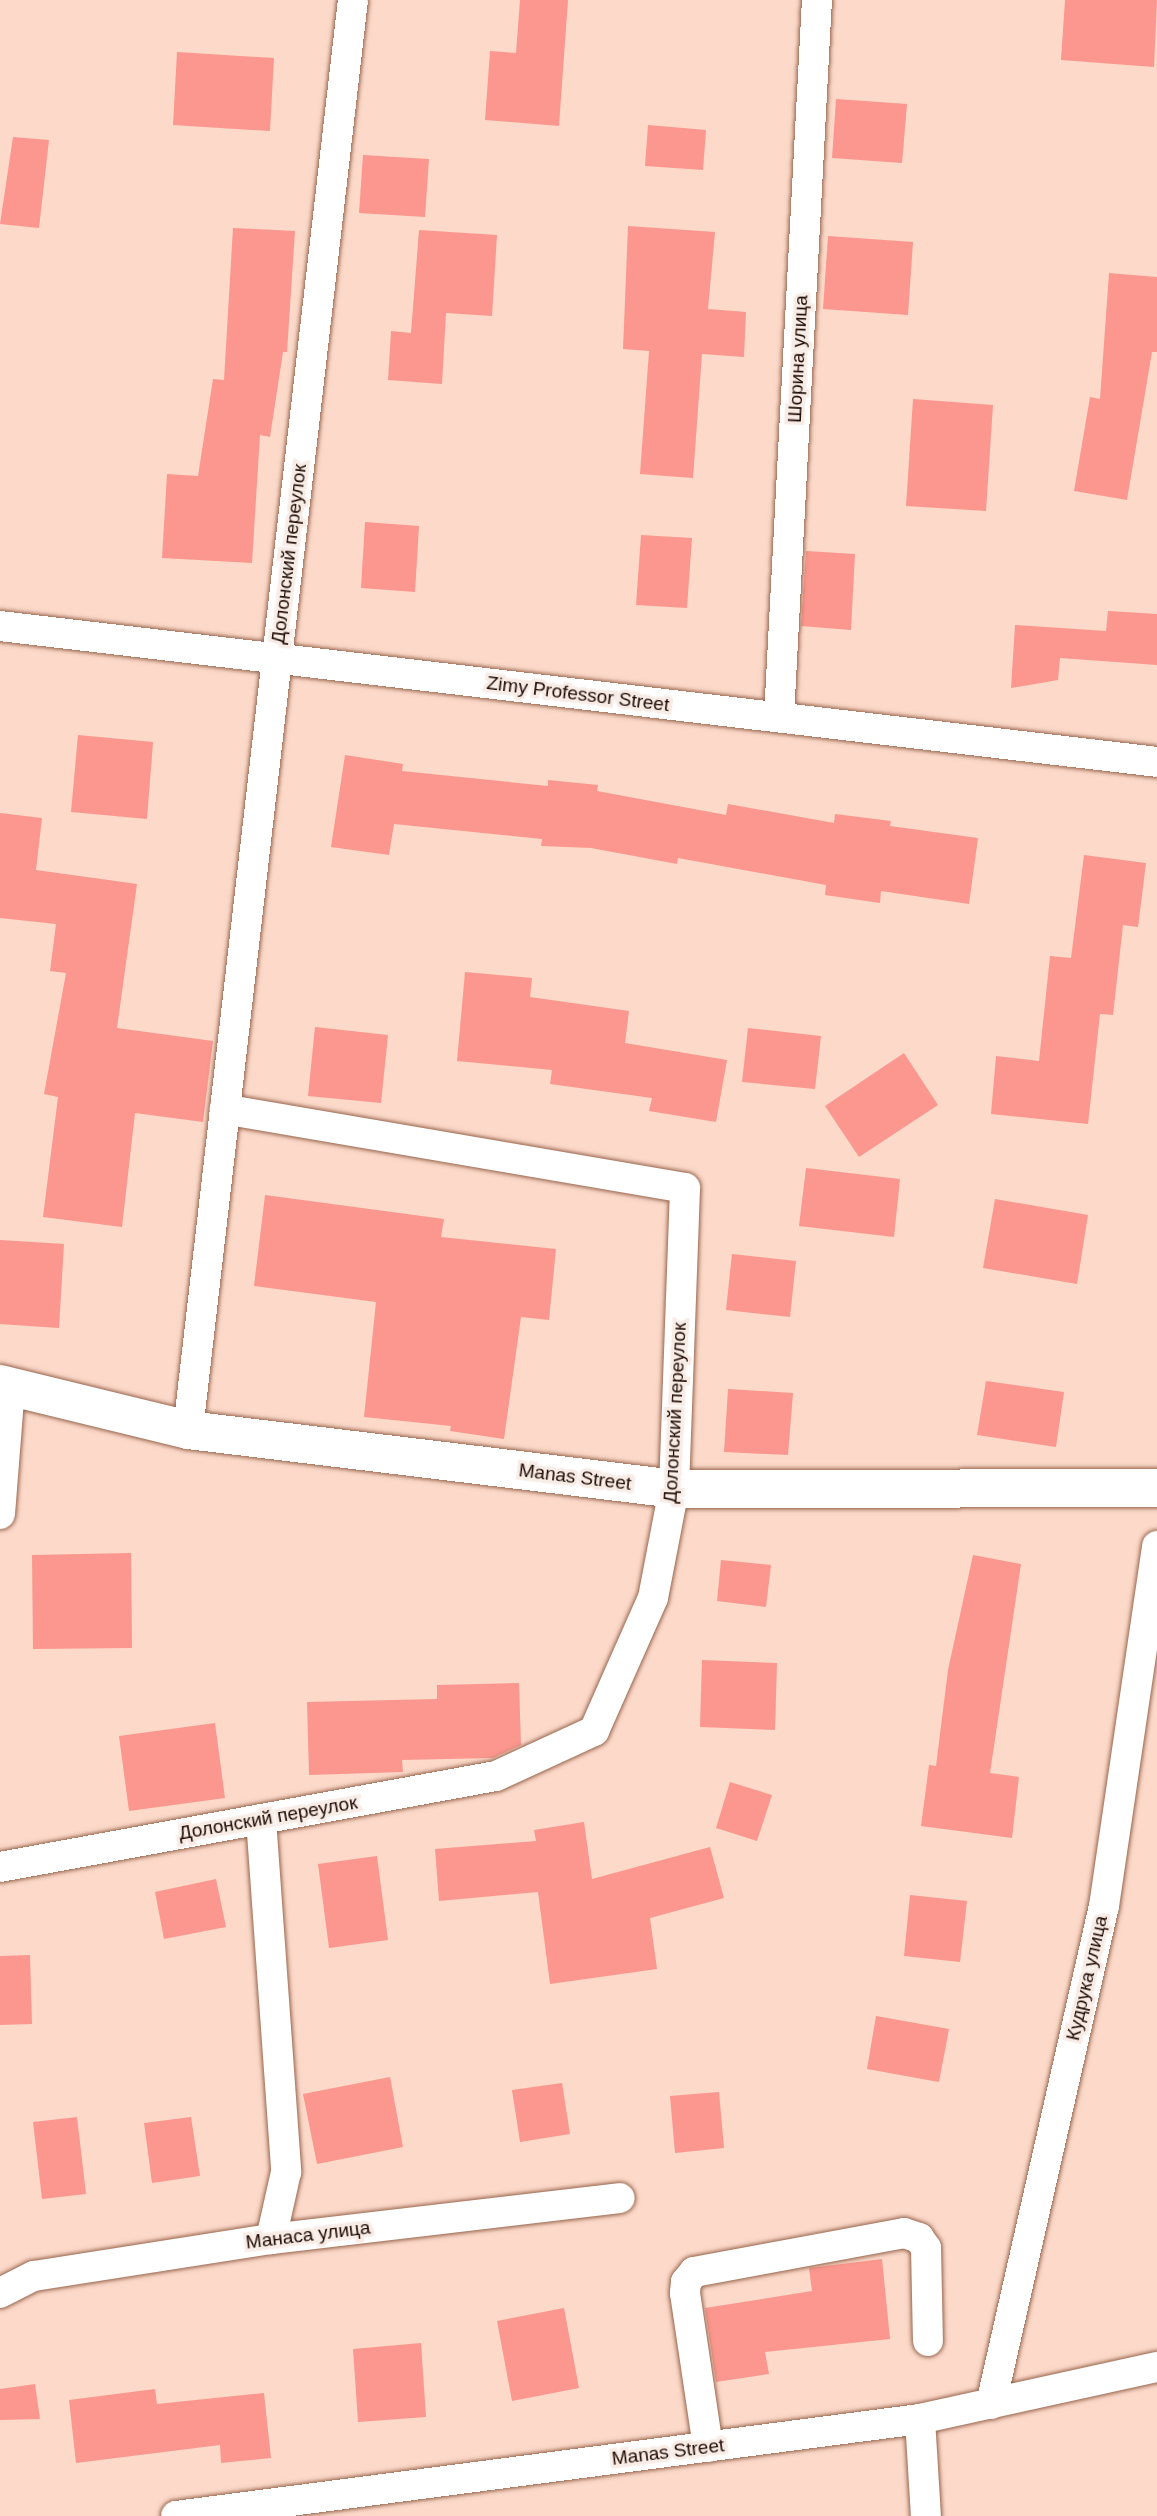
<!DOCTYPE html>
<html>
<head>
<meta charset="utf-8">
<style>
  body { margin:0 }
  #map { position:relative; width:1157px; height:2516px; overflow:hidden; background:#fcd9c9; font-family:Arial,sans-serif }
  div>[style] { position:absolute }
  .building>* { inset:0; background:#fb978e }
  .roads { filter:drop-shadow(0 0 2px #97654d) drop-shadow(0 0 2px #97654d) }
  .street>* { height:30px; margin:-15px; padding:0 15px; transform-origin:15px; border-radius:15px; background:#fff }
  .secondary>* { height:38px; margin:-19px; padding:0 19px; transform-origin:19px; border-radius:19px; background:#fff }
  span { translate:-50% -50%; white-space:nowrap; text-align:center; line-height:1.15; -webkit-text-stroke:7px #f8ece7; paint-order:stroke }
  .street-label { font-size:19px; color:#1e0a03 }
</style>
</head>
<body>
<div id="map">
  <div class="building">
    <div style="clip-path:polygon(520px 0,568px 0,559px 126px,485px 120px,490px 51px,516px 53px)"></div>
    <div style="clip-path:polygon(1065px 0,1157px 0,1154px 67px,1061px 60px)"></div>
    <div style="clip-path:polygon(177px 52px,274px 58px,270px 131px,173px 125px)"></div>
    <div style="clip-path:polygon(836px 99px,907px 104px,902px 163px,832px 158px)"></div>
    <div style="clip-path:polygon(648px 125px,706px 130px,703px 170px,645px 166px)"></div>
    <div style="clip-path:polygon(13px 137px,49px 140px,39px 228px,0 224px)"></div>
    <div style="clip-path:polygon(363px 155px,429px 159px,425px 217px,359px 213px)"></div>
    <div style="clip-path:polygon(628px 226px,715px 232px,708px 309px,746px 312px,744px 357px,702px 354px,693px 478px,640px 474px,649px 351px,623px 349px)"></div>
    <div style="clip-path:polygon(233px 228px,295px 231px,287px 352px,283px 352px,270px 437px,260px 435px,252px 563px,162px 558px,167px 474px,198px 476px,213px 379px,224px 380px)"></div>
    <div style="clip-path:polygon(419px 230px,497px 235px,492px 316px,446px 313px,442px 384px,388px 380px,391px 331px,411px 333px)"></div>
    <div style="clip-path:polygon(828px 236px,913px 242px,908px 315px,823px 309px)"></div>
    <div style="clip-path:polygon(1109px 273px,1157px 277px,1157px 352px,1152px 352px,1127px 500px,1074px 491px,1090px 397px,1100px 399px)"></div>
    <div style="clip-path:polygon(913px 399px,993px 405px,986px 511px,906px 506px)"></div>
    <div style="clip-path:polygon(365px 522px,419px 526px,415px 592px,361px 588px)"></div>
    <div style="clip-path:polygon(641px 535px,692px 538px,687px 608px,636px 605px)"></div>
    <div style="clip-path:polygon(806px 551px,855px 554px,851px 630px,801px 626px)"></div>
    <div style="clip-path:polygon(1108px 611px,1157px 614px,1157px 665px,1060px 658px,1058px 680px,1011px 688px,1015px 625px,1106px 631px)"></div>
    <div style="clip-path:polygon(78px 735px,153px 742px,147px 819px,71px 812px)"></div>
    <div style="clip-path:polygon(345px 755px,403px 764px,402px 771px,548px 786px,548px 780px,598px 785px,597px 791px,726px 815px,728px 804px,834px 823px,835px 814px,891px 821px,890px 826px,978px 838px,969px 904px,881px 891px,880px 903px,825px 895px,826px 885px,678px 858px,677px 864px,591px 848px,541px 846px,542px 839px,394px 824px,389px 855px,331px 847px)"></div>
    <div style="clip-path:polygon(0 813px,42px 818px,36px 870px,137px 884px,117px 1028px,213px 1041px,203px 1122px,135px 1113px,122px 1227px,43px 1217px,58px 1097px,44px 1094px,66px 973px,50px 971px,56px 924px,0 918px)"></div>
    <div style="clip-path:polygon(1084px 855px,1146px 863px,1138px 927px,1123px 925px,1113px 1015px,1100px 1014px,1088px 1124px,991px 1114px,996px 1056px,1039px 1061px,1050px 956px,1071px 958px)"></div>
    <div style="clip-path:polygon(465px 972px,532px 978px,530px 997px,629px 1011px,625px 1043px,727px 1060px,716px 1122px,649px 1111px,652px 1098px,550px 1084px,552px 1070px,457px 1061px)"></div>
    <div style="clip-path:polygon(315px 1027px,388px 1035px,381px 1103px,308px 1096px)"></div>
    <div style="clip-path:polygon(748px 1028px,821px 1036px,815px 1089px,742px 1082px)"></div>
    <div style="clip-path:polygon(904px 1053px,938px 1105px,859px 1157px,825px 1106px)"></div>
    <div style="clip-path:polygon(806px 1168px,900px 1179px,894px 1237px,799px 1226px)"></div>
    <div style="clip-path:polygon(265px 1195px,444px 1219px,441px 1237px,556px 1249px,549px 1320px,521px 1317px,504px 1439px,450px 1431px,451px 1426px,364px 1417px,376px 1302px,254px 1286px)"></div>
    <div style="clip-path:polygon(995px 1199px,1088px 1215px,1077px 1284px,983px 1268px)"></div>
    <div style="clip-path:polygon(0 1240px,64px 1244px,59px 1328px,0 1324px)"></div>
    <div style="clip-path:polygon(732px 1254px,796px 1261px,790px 1317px,726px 1310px)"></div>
    <div style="clip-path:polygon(986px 1381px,1064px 1392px,1056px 1447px,977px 1435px)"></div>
    <div style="clip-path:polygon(728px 1389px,793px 1393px,788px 1455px,724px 1452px)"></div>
    <div style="clip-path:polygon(131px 1553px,132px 1648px,33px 1649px,32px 1555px)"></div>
    <div style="clip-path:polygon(973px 1555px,1021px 1564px,990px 1773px,1019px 1777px,1012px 1838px,921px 1826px,929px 1765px,936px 1766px,948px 1670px)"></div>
    <div style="clip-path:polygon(721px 1560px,771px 1565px,766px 1607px,717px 1601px)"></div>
    <div style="clip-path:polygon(702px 1660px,777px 1663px,775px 1730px,700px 1727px)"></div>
    <div style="clip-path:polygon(519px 1683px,521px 1745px,493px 1758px,402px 1760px,403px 1772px,309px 1775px,307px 1702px,437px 1699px,437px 1685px)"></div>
    <div style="clip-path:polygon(215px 1723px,225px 1798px,129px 1811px,119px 1736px)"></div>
    <div style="clip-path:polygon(730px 1782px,772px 1795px,757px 1841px,716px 1828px)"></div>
    <div style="clip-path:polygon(584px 1822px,592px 1879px,710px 1847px,724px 1898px,650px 1918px,657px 1969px,550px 1984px,538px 1892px,439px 1901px,435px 1849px,536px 1841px,534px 1830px)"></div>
    <div style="clip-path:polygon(377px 1856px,388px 1940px,329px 1948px,318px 1864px)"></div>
    <div style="clip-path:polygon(216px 1879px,226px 1927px,164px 1939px,155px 1892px)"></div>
    <div style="clip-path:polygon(910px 1895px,967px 1901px,960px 1962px,904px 1956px)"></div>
    <div style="clip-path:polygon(30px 1955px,32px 2024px,0 2025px,0 1956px)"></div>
    <div style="clip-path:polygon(876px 2016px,949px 2029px,939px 2082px,867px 2069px)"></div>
    <div style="clip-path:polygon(390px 2077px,403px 2147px,317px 2164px,303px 2094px)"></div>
    <div style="clip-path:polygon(562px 2083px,570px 2134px,520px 2142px,512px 2090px)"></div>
    <div style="clip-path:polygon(719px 2092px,724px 2148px,675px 2153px,670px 2096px)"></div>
    <div style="clip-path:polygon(77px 2117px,86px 2194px,42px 2199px,33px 2122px)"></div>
    <div style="clip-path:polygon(191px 2117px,200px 2176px,152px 2183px,144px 2123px)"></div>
    <div style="clip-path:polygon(882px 2259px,890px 2339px,765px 2352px,769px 2374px,716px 2382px,705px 2308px,812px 2291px,809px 2268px)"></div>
    <div style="clip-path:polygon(564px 2308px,579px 2388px,512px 2401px,497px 2321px)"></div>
    <div style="clip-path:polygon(421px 2343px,426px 2417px,358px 2422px,353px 2349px)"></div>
    <div style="clip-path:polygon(35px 2384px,40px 2419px,0 2420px,0 2389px)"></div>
    <div style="clip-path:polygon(155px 2389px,157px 2404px,264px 2393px,271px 2458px,221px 2463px,220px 2445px,76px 2463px,69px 2400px)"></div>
  </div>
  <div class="roads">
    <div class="street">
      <div style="left:0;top:626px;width:1165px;rotate:6.7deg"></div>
      <div style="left:779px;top:717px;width:718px;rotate:-86.97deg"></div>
      <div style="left:188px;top:1430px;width:1439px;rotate:-83.42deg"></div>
      <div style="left:0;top:1514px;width:128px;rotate:-85.5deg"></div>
      <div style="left:261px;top:1819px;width:354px;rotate:85.9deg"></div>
      <div style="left:286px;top:2172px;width:69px;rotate:102.6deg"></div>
      <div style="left:0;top:1867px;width:504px;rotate:-10.4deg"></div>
      <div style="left:496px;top:1776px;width:108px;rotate:-24.7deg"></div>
      <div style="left:594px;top:1731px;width:145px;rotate:-66.1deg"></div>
      <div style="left:653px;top:1598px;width:111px;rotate:-79.1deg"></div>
      <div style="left:674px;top:1489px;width:301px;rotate:-87.9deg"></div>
      <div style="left:685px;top:1188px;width:467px;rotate:-170.3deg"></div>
      <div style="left:0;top:2293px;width:38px;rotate:-27deg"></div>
      <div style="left:34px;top:2276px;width:240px;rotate:-8.9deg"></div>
      <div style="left:271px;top:2239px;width:351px;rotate:-6.7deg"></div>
      <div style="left:991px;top:2404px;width:511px;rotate:-77.22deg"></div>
      <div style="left:1104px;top:1906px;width:364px;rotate:-81.6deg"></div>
      <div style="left:920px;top:2419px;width:97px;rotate:86.5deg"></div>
      <div style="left:708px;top:2447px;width:156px;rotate:-98.5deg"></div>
      <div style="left:685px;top:2293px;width:11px;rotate:-85deg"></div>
      <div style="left:686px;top:2282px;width:13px;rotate:-51deg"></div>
      <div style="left:694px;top:2272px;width:214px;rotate:-10.5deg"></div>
      <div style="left:904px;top:2233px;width:16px;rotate:18deg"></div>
      <div style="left:919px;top:2238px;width:12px;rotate:55deg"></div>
      <div style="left:926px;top:2248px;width:93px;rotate:88.8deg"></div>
      <div style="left:176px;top:2516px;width:750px;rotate:-7.43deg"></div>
      <div style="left:920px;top:2419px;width:243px;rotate:-12.4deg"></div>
    </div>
    <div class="secondary">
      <div style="left:0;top:1384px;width:194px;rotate:13.7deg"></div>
      <div style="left:188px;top:1430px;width:490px;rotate:6.9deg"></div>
      <div style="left:674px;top:1489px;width:483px;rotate:-0.1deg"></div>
    </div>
  </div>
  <div class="street-label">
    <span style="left:798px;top:359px;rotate:-87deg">Шорина улица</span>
    <span style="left:289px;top:554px;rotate:-83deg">Долонский переулок</span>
    <span style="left:578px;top:694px;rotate:7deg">Zimy Professor Street</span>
    <span style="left:675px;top:1413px;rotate:-87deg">Долонский переулок</span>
    <span style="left:575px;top:1477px;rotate:7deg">Manas Street</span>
    <span style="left:268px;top:1818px;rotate:-10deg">Долонский переулок</span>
    <span style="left:1087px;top:1978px;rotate:-77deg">Кудрука улица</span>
    <span style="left:308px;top:2235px;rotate:-7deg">Манаса улица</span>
    <span style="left:668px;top:2452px;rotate:-7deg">Manas Street</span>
  </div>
</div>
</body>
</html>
